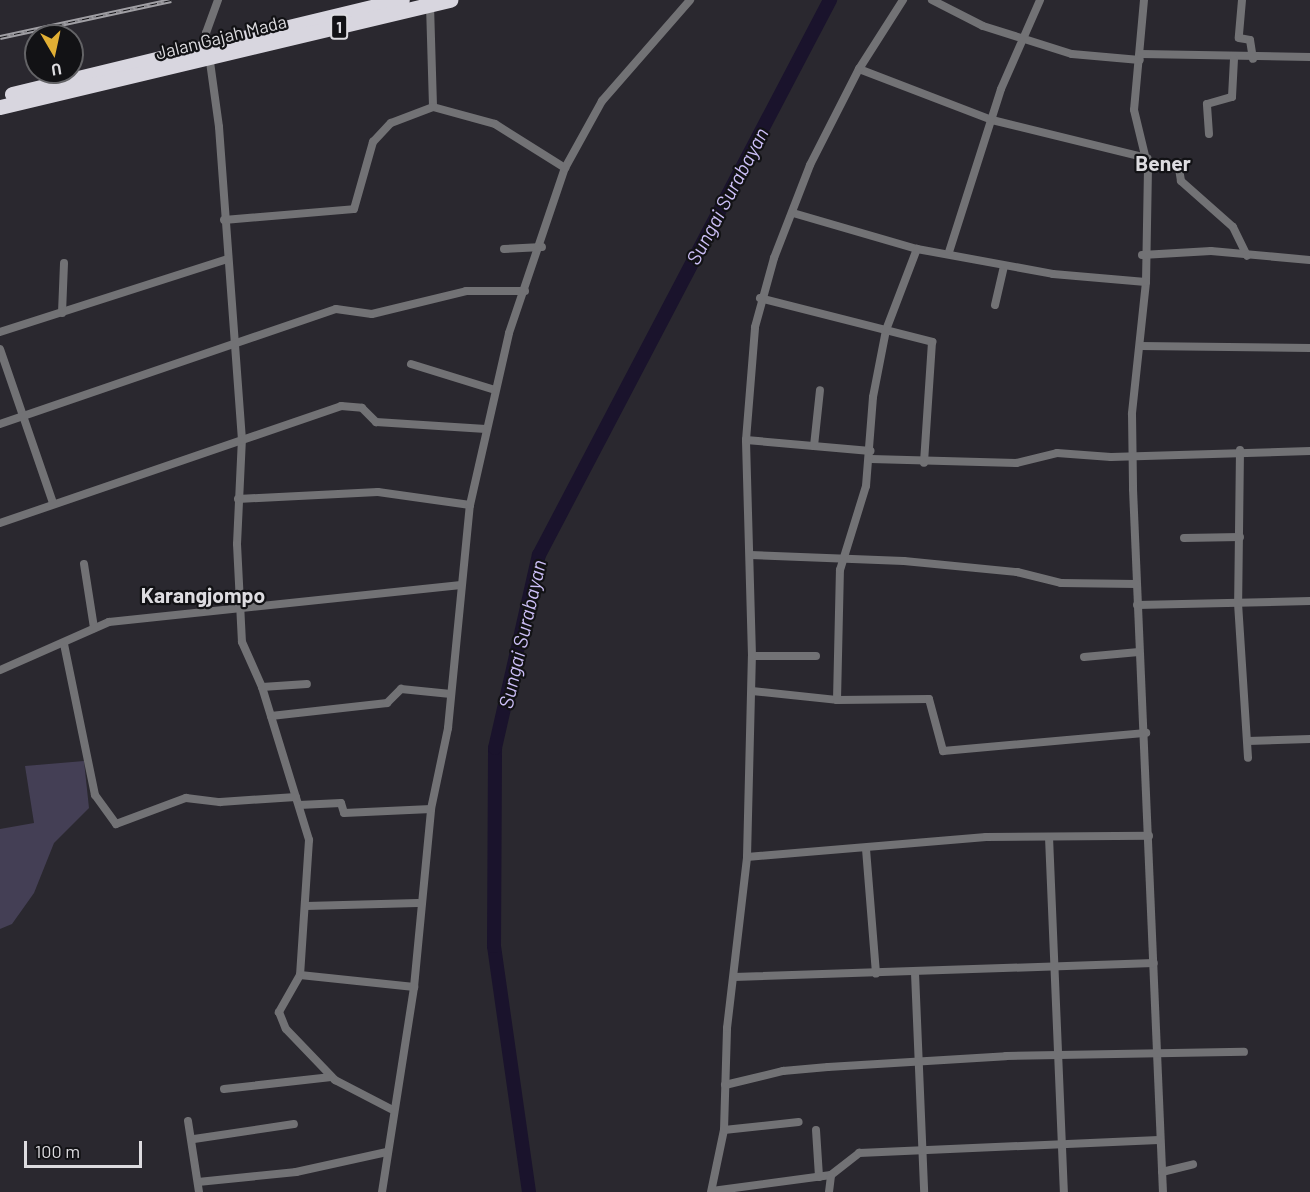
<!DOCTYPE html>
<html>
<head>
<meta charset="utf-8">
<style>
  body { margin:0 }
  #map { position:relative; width:1310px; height:1192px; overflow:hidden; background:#2a282f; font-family:Barlow,sans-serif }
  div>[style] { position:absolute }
  .green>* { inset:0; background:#443f55 }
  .river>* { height:14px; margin:-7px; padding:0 7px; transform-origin:7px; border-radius:7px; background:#1a132c }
  .street>* { height:8px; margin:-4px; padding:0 4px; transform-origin:4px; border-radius:4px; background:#727275 }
  .highway>* { height:15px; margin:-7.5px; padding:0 7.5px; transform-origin:7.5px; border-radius:7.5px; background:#d8d6df }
  .rail>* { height:4.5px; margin-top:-2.25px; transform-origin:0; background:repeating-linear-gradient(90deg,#121215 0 7px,#a09fa4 0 14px); box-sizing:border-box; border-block:2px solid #a09fa4 }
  span { translate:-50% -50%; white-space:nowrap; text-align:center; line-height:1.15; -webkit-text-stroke:4.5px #121215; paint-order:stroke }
  .shield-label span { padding:2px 4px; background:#121215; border:2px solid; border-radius:4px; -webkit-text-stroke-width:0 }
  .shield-label { font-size:16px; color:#dddce0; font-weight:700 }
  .street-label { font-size:18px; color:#dddce0 }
  .water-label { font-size:20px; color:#ccbff7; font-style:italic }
  .quarter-label { font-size:21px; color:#dddce0; font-weight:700 }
  .north { position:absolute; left:24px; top:24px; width:60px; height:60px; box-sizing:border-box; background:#121215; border:2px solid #636366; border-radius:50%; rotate:171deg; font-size:16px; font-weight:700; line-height:24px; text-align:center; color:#dddce0 }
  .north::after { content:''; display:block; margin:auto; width:21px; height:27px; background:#e1af34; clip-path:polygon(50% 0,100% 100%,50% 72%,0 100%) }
  .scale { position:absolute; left:24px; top:1141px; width:118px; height:27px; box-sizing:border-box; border:3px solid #dddce0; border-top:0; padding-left:8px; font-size:18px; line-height:21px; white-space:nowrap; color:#dddce0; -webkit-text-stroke:4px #121215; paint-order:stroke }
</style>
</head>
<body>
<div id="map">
  <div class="green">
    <div style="clip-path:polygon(84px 761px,89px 808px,54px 843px,34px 893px,12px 924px,0 929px,0 829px,34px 823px,25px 766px)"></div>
  </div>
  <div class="river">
    <div style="left:529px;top:1192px;width:248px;rotate:-98.1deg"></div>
    <div style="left:494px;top:946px;width:198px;rotate:-89.7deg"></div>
    <div style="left:495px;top:748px;width:198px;rotate:-77.2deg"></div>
    <div style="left:539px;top:555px;width:627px;rotate:-62.33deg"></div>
  </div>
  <div class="street">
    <div style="left:218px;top:0;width:35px;rotate:110deg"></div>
    <div style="left:206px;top:33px;width:95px;rotate:82.1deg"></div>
    <div style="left:219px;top:127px;width:312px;rotate:85.8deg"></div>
    <div style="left:242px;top:438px;width:106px;rotate:92.7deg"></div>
    <div style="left:237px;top:544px;width:98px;rotate:87.1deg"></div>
    <div style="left:242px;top:642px;width:49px;rotate:66deg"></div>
    <div style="left:262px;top:687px;width:160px;rotate:72.9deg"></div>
    <div style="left:309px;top:840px;width:135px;rotate:93.8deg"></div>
    <div style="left:300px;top:975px;width:43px;rotate:119.6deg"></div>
    <div style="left:279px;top:1012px;width:18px;rotate:68deg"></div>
    <div style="left:286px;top:1029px;width:71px;rotate:46.1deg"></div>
    <div style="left:335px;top:1080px;width:63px;rotate:27.4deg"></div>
    <div style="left:932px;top:0;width:57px;rotate:27deg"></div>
    <div style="left:983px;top:26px;width:93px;rotate:17.5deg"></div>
    <div style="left:1072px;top:54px;width:68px;rotate:5deg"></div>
    <div style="left:1144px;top:0;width:110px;rotate:95.2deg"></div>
    <div style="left:1134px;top:110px;width:60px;rotate:76.4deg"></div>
    <div style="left:1148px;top:168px;width:114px;rotate:91deg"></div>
    <div style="left:1146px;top:282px;width:133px;rotate:96.1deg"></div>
    <div style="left:1132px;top:414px;width:75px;rotate:89.2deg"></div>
    <div style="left:1133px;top:489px;width:704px;rotate:87.56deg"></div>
    <div style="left:1242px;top:0;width:38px;rotate:95deg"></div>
    <div style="left:1239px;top:38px;width:11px;rotate:10deg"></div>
    <div style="left:1250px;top:40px;width:19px;rotate:81deg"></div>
    <div style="left:430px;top:5px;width:102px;rotate:88.3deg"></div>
    <div style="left:433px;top:107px;width:64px;rotate:15.3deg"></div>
    <div style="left:495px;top:124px;width:83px;rotate:32.2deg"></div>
    <div style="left:1141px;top:54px;width:169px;rotate:1deg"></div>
    <div style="left:859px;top:69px;width:142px;rotate:21deg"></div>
    <div style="left:992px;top:120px;width:160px;rotate:13.8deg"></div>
    <div style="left:1209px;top:134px;width:30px;rotate:-94deg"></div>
    <div style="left:1207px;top:104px;width:26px;rotate:-16deg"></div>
    <div style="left:1232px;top:97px;width:38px;rotate:-87deg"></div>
    <div style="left:1178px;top:162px;width:19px;rotate:81deg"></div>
    <div style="left:1181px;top:181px;width:69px;rotate:41.5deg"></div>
    <div style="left:1233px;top:227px;width:32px;rotate:64deg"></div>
    <div style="left:793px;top:213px;width:129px;rotate:16.2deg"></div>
    <div style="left:224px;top:220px;width:130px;rotate:-4.8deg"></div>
    <div style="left:354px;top:209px;width:70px;rotate:-74.2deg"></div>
    <div style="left:373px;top:142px;width:26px;rotate:-47deg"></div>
    <div style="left:391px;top:123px;width:45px;rotate:-20.9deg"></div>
    <div style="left:504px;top:249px;width:38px;rotate:-3deg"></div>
    <div style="left:949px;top:252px;width:171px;rotate:-72.3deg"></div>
    <div style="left:1001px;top:89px;width:97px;rotate:-66.3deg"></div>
    <div style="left:1142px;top:255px;width:69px;rotate:-3.3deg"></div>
    <div style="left:1211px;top:251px;width:99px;rotate:5.2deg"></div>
    <div style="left:760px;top:298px;width:178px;rotate:14.3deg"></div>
    <div style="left:932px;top:342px;width:121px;rotate:93.8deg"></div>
    <div style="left:995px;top:305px;width:40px;rotate:-77deg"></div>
    <div style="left:62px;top:313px;width:50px;rotate:-87.7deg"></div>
    <div style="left:0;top:332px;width:239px;rotate:-17.8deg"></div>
    <div style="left:1140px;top:346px;width:170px;rotate:0.7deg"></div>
    <div style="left:0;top:349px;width:163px;rotate:71deg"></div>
    <div style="left:411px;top:364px;width:88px;rotate:17.2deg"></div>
    <div style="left:0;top:424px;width:355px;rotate:-18.9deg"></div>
    <div style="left:336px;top:309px;width:36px;rotate:8deg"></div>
    <div style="left:372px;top:314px;width:97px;rotate:-13.7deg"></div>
    <div style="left:466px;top:291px;width:59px"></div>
    <div style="left:746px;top:440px;width:125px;rotate:5deg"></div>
    <div style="left:814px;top:446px;width:56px;rotate:-83.9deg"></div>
    <div style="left:1240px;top:450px;width:153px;rotate:90.7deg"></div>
    <div style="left:1238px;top:603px;width:155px;rotate:86.3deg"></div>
    <div style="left:871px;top:459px;width:145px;rotate:1.6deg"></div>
    <div style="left:1016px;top:463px;width:42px;rotate:-13.7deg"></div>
    <div style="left:1057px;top:453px;width:54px;rotate:4.2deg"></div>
    <div style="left:1111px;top:457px;width:199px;rotate:-1.7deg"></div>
    <div style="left:238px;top:499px;width:140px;rotate:-2.9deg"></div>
    <div style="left:378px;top:492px;width:93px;rotate:8deg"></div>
    <div style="left:0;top:523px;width:361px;rotate:-18.9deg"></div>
    <div style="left:341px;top:406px;width:21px;rotate:5deg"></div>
    <div style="left:362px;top:408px;width:20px;rotate:45deg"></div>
    <div style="left:376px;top:422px;width:110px;rotate:3.6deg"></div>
    <div style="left:1184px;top:538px;width:56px;rotate:-1deg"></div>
    <div style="left:750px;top:555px;width:154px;rotate:2.2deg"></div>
    <div style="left:904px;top:561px;width:114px;rotate:5.6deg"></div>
    <div style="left:1017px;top:572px;width:45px;rotate:14deg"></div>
    <div style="left:1061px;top:583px;width:75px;rotate:0.8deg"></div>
    <div style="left:84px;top:564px;width:65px;rotate:81.1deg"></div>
    <div style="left:1137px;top:605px;width:173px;rotate:-1.3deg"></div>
    <div style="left:64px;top:644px;width:154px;rotate:78.4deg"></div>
    <div style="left:95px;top:795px;width:36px;rotate:54deg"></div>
    <div style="left:116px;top:824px;width:75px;rotate:-20.4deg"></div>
    <div style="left:186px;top:798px;width:34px;rotate:7deg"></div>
    <div style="left:220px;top:802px;width:76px;rotate:-3.8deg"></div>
    <div style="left:752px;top:656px;width:64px"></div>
    <div style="left:1084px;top:657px;width:55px;rotate:-5.2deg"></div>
    <div style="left:0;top:670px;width:119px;rotate:-23.8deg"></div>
    <div style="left:109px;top:622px;width:354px;rotate:-6deg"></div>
    <div style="left:262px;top:687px;width:45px;rotate:-3.8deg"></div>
    <div style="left:752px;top:691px;width:85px;rotate:6deg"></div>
    <div style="left:837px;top:700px;width:92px;rotate:-0.6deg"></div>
    <div style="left:929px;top:699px;width:54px;rotate:74.9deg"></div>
    <div style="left:943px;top:751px;width:204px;rotate:-5.1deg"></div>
    <div style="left:837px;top:700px;width:130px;rotate:-88.7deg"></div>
    <div style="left:840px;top:570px;width:88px;rotate:-72.8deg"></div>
    <div style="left:866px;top:486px;width:89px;rotate:-85.5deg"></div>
    <div style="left:873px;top:397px;width:68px;rotate:-79deg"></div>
    <div style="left:886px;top:330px;width:87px;rotate:-69.1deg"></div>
    <div style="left:917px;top:249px;width:138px;rotate:10.4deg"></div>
    <div style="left:1053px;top:274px;width:93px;rotate:4.9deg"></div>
    <div style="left:271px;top:716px;width:117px;rotate:-6.4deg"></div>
    <div style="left:387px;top:703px;width:20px;rotate:-45deg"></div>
    <div style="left:401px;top:689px;width:50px;rotate:5.7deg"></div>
    <div style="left:1248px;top:741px;width:62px;rotate:-1.8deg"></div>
    <div style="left:299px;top:805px;width:42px;rotate:-2.7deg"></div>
    <div style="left:341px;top:803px;width:10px;rotate:73deg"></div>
    <div style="left:344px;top:813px;width:87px;rotate:-2.6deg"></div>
    <div style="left:1049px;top:837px;width:355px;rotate:87.6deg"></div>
    <div style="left:866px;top:849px;width:125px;rotate:85.4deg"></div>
    <div style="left:747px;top:857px;width:240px;rotate:-4.8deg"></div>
    <div style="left:986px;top:837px;width:163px;rotate:-0.4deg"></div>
    <div style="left:306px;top:906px;width:112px;rotate:-1.5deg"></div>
    <div style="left:915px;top:973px;width:219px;rotate:87.6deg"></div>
    <div style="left:300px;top:975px;width:115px;rotate:6deg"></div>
    <div style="left:734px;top:977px;width:420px;rotate:-1.9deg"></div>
    <div style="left:725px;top:1085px;width:60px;rotate:-13.6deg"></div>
    <div style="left:783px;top:1071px;width:45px;rotate:-5.1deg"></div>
    <div style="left:828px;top:1067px;width:178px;rotate:-3.5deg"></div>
    <div style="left:1006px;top:1056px;width:238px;rotate:-1deg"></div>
    <div style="left:224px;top:1089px;width:108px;rotate:-6.4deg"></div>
    <div style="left:188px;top:1121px;width:72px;rotate:81.2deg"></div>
    <div style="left:724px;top:1130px;width:75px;rotate:-6.1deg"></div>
    <div style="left:816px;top:1130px;width:47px;rotate:86.3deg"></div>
    <div style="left:194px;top:1139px;width:101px;rotate:-8.5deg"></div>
    <div style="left:1162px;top:1172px;width:32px;rotate:-14deg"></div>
    <div style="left:198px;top:1182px;width:99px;rotate:-5.8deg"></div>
    <div style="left:296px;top:1172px;width:93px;rotate:-12.4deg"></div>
    <div style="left:712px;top:1191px;width:120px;rotate:-7.7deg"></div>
    <div style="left:831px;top:1175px;width:36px;rotate:-38deg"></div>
    <div style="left:859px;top:1153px;width:300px;rotate:-2.5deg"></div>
    <div style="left:382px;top:1192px;width:207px;rotate:-81.1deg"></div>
    <div style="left:414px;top:987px;width:179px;rotate:-84.5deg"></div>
    <div style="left:431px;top:809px;width:83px;rotate:-78.1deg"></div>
    <div style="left:448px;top:728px;width:224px;rotate:-84.4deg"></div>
    <div style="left:470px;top:505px;width:176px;rotate:-77.2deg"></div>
    <div style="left:509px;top:333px;width:174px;rotate:-71.3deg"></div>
    <div style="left:565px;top:168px;width:77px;rotate:-61.1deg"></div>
    <div style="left:602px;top:101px;width:134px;rotate:-48.9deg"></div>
    <div style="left:711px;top:1192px;width:63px;rotate:-78.2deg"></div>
    <div style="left:724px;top:1130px;width:102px;rotate:-88.3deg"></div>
    <div style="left:727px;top:1028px;width:172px;rotate:-83.3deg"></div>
    <div style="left:747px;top:857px;width:201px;rotate:-88.6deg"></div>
    <div style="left:752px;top:656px;width:216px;rotate:-91.6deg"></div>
    <div style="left:746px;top:440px;width:113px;rotate:-85.4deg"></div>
    <div style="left:755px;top:327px;width:72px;rotate:-74.6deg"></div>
    <div style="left:774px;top:258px;width:100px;rotate:-68.8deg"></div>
    <div style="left:810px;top:165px;width:108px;rotate:-63deg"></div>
    <div style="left:859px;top:69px;width:82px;rotate:-57.5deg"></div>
    <div style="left:829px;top:1192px;width:17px;rotate:-83deg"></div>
  </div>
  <div class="highway">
    <div style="left:12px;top:94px;width:401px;rotate:-13.6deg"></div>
    <div style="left:0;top:107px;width:463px;rotate:-13.4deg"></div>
  </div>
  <div class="rail">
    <div style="left:0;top:37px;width:175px;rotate:-12.2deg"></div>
  </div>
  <div class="shield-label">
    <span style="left:339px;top:27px">1</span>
  </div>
  <div class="street-label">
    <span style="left:221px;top:37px;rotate:-14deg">Jalan Gajah Mada</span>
  </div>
  <div class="water-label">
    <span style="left:727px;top:196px;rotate:-62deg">Sungai Surabayan</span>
    <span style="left:522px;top:634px;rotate:-77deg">Sungai Surabayan</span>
  </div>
  <div class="quarter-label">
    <span style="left:1163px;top:163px">Bener</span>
    <span style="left:203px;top:595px">Karangjompo</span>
  </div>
  <div class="north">U</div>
  <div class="scale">100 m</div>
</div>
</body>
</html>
